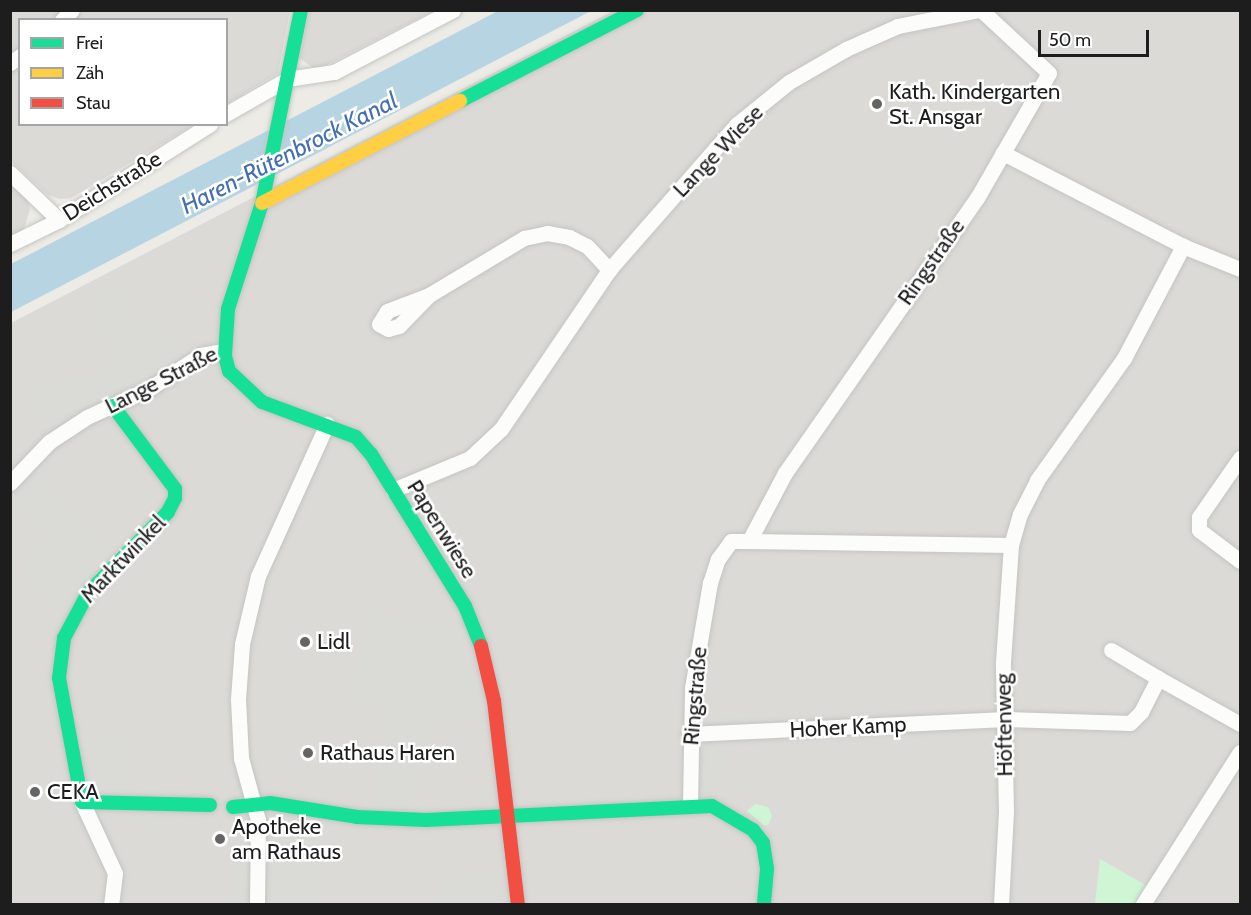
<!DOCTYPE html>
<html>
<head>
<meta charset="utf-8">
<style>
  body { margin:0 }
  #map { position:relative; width:1251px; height:915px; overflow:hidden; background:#ecebe5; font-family:Cabin,sans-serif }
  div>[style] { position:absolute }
  .residential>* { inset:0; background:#dbdad7 }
  .park>* { inset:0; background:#d0f5d4 }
  .parking>* { inset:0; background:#dadad7 }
  .round { border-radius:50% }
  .water>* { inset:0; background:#b6d4e2 }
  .roads { filter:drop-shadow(0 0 2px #c4c4c1) drop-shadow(0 0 2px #c4c4c1) }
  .street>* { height:15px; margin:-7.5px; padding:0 7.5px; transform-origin:7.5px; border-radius:7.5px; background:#fcfcfb }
  .fast>* { height:14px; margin:-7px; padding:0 7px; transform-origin:7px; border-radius:7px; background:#16e098 }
  .slow>* { height:14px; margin:-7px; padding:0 7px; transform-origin:7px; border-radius:7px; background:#ffcf43 }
  .jam>* { height:14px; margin:-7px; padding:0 7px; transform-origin:7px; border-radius:7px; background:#f24e42 }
  .dots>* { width:16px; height:16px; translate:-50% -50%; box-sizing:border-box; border:3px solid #fff; border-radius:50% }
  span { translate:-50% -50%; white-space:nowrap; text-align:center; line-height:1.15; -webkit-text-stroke:5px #fff; paint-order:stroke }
  .poi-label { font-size:22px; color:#1d1d1d }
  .left { translate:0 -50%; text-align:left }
  .street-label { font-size:22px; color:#1d1d1d }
  .water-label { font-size:24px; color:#436fb2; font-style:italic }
  .frame { position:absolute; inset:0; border:12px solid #1d1d1d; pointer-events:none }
  .legend { position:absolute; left:18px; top:18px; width:210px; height:108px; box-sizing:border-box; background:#fff; border:2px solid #a5a5a5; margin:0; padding:8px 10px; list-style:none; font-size:18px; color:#1d1d1d }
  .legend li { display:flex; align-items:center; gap:12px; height:30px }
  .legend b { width:30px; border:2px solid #a5a5a5 }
  .scale { position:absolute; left:1038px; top:30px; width:111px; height:27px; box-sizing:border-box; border:3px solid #1d1d1d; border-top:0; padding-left:8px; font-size:18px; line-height:21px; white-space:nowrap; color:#1d1d1d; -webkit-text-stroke:4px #fff; paint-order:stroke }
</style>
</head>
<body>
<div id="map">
  <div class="residential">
    <div style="clip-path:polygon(11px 11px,290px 11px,278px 73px,227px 104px,226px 20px,20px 20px,20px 124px,193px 125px,71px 198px,60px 199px,48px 195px,11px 161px)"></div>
    <div style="clip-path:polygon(309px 11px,433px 11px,317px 70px,299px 58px)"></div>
    <div style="clip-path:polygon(613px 11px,1240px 11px,1240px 904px,11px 904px,11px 323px)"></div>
    <div style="clip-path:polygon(10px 184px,28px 200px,30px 209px,24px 229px,11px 235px)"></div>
  </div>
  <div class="park">
    <div style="clip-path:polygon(755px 804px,768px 807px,772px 816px,768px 825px,765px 826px,747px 811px)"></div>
    <div style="clip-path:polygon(1100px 859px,1147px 886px,1138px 904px,1095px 904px)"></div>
  </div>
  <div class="parking">
    <div style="clip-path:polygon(119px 283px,140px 327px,153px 321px,160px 332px,173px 322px,190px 342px,150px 377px,46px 432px,26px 397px,73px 371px,79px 380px,117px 359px,87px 301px)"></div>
    <div style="clip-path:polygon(44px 453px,62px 471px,48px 485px,111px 547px,66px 610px,20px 575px,46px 533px,11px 504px,11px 493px)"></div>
    <div style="clip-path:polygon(431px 497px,474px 567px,471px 581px,427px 513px)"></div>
    <div style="clip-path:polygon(368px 604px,408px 627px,461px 629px,475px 681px,482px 721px,463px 724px,430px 718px,411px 812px,373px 806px,390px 711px,351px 704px)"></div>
    <div style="clip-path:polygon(758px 714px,758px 723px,697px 725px,698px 715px)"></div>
    <div style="clip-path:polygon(77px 730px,131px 739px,129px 796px,88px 793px)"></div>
    <div style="clip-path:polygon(725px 740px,727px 781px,716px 781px,716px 793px,700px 794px,698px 741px)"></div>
    <div style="clip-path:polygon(755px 781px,755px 793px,727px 794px,727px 782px)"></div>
    <div class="round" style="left:776px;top:799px;width:16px;height:16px"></div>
    <div style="clip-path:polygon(91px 805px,169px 808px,166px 828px,99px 823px)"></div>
    <div style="clip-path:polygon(261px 812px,322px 830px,317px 849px,328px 852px,315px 904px,266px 904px)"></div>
    <div style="clip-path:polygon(238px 813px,250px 814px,248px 904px,232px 904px)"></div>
    <div style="clip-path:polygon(498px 872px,504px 904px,437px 904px,444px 877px)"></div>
  </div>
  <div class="water">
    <div style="clip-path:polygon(498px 11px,591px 11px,11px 312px,11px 264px)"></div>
  </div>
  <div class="roads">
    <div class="street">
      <div style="left:62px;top:20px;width:14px;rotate:-45deg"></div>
      <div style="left:10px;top:63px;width:12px;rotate:-35deg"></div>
      <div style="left:226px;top:114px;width:70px;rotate:-29.8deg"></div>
      <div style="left:287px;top:79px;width:48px;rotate:-8.5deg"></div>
      <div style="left:334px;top:72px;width:134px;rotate:-27.5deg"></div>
      <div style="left:10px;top:173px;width:68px;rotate:43.8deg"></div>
      <div style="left:10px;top:244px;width:55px;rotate:-26.1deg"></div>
      <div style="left:59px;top:220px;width:179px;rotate:-32.4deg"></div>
      <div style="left:1183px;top:246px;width:61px;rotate:22deg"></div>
      <div style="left:429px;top:295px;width:43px;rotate:134.1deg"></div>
      <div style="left:399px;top:326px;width:11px;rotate:165deg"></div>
      <div style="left:388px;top:329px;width:10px;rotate:-151deg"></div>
      <div style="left:379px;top:324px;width:15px;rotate:-58deg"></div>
      <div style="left:387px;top:311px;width:45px;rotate:-20.9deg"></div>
      <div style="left:429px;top:295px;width:111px;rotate:-31deg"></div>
      <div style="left:524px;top:238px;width:24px;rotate:-12deg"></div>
      <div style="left:547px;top:233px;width:22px;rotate:10deg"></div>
      <div style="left:569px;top:237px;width:20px;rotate:27deg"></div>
      <div style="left:587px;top:246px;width:33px;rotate:47deg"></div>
      <div style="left:1240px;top:458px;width:72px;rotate:124.8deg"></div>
      <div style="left:1199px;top:517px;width:13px;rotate:90deg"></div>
      <div style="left:1199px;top:530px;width:51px;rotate:37.1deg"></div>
      <div style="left:10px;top:483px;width:57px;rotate:-46.4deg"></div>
      <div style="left:49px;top:442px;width:45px;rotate:-33.3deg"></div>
      <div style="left:87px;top:417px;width:69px;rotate:-24.7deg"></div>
      <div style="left:150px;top:388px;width:61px;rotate:-32.9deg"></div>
      <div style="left:201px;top:355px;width:23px;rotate:-10deg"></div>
      <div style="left:393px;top:490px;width:83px;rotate:-22.6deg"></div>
      <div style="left:470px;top:458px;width:42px;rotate:-43.1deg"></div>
      <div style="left:501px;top:429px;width:192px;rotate:-55.8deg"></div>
      <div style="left:609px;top:270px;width:194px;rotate:-48.8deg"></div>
      <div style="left:737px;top:124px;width:67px;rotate:-38.9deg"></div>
      <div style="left:789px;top:82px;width:66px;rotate:-30.1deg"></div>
      <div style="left:846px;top:49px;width:57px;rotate:-23.9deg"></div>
      <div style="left:898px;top:26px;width:83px;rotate:-11.2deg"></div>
      <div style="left:749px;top:541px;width:262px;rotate:0.9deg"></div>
      <div style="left:1011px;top:545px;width:32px;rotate:-74deg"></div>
      <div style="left:1020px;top:514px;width:38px;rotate:-63deg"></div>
      <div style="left:1037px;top:480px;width:150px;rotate:-54.5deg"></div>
      <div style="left:1124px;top:358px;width:127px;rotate:-62.2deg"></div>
      <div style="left:1183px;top:246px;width:203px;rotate:-152.7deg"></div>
      <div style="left:1111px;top:650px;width:55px;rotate:30.8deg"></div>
      <div style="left:689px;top:734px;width:317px;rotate:-2.7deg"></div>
      <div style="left:1006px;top:719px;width:124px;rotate:1.8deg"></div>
      <div style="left:1130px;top:723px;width:16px;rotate:-45deg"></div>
      <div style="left:1141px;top:712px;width:38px;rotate:-63deg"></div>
      <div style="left:1158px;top:678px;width:94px;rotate:29.3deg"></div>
      <div style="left:82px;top:802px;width:78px;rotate:65.1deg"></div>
      <div style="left:115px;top:873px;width:31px;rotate:97deg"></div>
      <div style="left:690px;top:806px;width:118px;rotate:-89deg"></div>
      <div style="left:692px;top:688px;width:107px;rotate:-80.3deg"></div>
      <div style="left:710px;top:583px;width:25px;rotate:-72deg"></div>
      <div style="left:718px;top:559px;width:22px;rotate:-54deg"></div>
      <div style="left:731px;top:541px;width:18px"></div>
      <div style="left:749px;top:541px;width:77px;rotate:-62.1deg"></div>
      <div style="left:785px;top:473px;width:335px;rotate:-55.1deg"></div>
      <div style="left:977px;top:198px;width:144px;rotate:-60.1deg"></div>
      <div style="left:1049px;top:73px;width:93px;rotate:-137.2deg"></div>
      <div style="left:257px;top:904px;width:84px;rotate:-89.3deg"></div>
      <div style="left:258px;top:820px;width:64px;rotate:-105.3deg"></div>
      <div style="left:241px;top:758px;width:59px;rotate:-92.9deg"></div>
      <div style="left:238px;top:699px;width:55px;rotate:-85.8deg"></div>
      <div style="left:242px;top:644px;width:70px;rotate:-76.8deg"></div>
      <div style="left:258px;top:576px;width:167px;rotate:-65.6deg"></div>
      <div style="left:1001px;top:904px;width:93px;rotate:-86.9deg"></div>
      <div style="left:1006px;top:811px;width:149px;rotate:-91.2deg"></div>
      <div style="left:1003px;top:662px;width:117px;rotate:-86.1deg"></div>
      <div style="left:1143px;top:904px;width:180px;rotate:-57.5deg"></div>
    </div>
    <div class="fast">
      <div style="left:301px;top:10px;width:197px;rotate:101.4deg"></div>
      <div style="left:262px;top:203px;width:111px;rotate:107.8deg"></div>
      <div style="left:228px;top:309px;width:47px;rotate:93.7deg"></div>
      <div style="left:225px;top:356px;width:16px;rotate:75deg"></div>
      <div style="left:229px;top:371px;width:45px;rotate:43.2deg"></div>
      <div style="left:262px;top:402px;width:100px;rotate:20.4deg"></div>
      <div style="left:356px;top:437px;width:23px;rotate:49deg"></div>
      <div style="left:371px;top:454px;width:179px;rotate:58.3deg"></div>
      <div style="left:465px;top:606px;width:43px;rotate:68.2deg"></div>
      <div style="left:460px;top:101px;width:199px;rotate:-27.2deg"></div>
      <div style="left:113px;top:406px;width:104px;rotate:53.2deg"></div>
      <div style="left:175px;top:489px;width:9px;rotate:90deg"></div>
      <div style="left:175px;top:498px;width:16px;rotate:117deg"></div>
      <div style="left:168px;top:512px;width:114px;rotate:134.6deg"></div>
      <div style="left:88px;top:593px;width:51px;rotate:118.1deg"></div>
      <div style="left:64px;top:638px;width:40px;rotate:97.1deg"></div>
      <div style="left:59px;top:678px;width:126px;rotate:79.5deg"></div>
      <div style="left:82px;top:802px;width:128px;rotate:1.3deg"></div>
      <div style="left:233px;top:807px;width:37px;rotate:-6deg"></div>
      <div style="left:270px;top:803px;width:88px;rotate:9.1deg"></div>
      <div style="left:357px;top:817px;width:69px;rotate:2.5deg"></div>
      <div style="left:426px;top:820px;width:286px;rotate:-2.8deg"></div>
      <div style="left:712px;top:806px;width:48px;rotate:30.3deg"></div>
      <div style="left:753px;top:830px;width:16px;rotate:52deg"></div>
      <div style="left:763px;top:843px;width:26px;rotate:81deg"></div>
      <div style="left:767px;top:869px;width:35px;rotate:95deg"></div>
    </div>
    <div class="slow">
      <div style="left:262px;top:203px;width:223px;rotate:-27.3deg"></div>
    </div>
    <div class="jam">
      <div style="left:481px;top:646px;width:57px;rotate:76.7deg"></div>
      <div style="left:494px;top:701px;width:204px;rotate:83.3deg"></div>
    </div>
  </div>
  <div class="dots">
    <div style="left:877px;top:104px;background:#656563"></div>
    <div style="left:305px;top:642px;background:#656563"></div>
    <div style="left:308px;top:753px;background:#656563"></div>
    <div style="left:35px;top:792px;background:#656563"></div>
    <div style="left:220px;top:839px;background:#656563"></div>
  </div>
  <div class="poi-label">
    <span class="left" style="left:889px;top:104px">Kath. Kindergarten<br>St. Ansgar</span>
    <span class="left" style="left:317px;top:642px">Lidl</span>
    <span class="left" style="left:320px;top:753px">Rathaus Haren</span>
    <span class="left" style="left:47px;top:792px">CEKA</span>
    <span class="left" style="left:232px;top:839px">Apotheke<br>am Rathaus</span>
  </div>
  <div class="street-label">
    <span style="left:718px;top:151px;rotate:-46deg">Lange Wiese</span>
    <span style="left:112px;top:186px;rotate:-32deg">Deichstraße</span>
    <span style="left:931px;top:262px;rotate:-55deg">Ringstraße</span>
    <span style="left:161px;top:380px;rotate:-27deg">Lange Straße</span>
    <span style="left:442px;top:529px;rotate:58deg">Papenwiese</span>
    <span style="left:123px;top:559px;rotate:-46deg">Marktwinkel</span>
    <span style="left:695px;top:696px;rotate:-85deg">Ringstraße</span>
    <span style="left:1004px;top:725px;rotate:-91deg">Höftenweg</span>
    <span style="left:848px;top:727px;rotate:-3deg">Hoher Kamp</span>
  </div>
  <div class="water-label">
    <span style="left:289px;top:153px;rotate:-27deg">Haren-Rütenbrock Kanal</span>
  </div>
  <div class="frame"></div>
  <ul class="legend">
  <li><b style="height:8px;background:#16e098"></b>Frei</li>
  <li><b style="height:8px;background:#ffcf43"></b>Zäh</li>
  <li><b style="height:8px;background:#f24e42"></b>Stau</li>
  </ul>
  <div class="scale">50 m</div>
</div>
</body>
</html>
